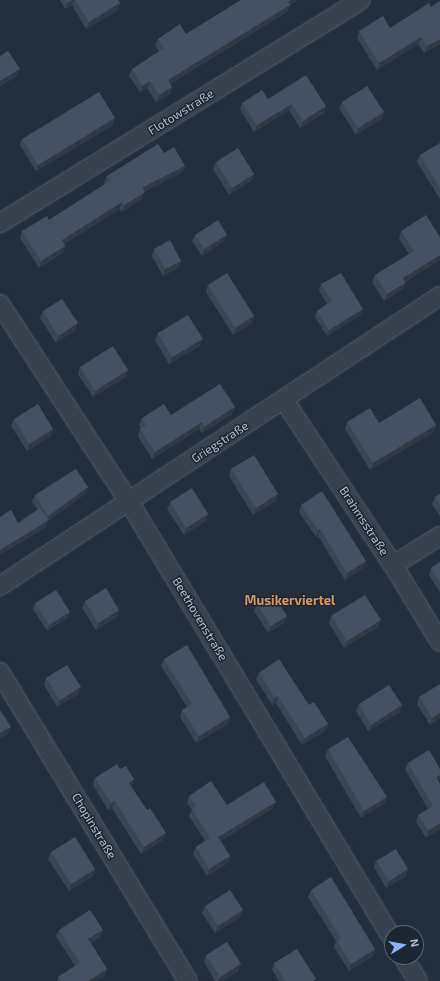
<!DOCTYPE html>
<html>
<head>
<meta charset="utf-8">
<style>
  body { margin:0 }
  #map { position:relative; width:440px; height:981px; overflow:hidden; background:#242f3e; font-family:"Exo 2",sans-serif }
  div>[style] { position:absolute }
  .roads { filter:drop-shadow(0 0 1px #565f6c) drop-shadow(0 0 1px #565f6c) }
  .minor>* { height:18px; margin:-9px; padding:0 9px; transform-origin:9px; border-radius:9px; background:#38414e }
  .wall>* { inset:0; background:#3b4654 }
  .shaded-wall>* { inset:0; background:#303945 }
  .building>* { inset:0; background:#455162 }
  span { translate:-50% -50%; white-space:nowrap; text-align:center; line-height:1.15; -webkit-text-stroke:3px #1d2633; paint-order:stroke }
  .street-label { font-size:12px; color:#b4bcc9 }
  .neighbourhood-label { font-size:13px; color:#d59563; font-weight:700 }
  .north { position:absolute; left:384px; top:925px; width:40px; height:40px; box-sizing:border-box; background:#1d2633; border:1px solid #59626f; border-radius:50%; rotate:79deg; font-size:11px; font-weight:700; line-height:16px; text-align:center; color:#b4bcc9 }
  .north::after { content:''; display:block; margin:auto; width:14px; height:18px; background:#8ab4f8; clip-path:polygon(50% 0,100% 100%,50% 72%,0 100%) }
</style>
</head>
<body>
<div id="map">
  <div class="roads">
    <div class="minor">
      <div style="left:0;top:223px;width:424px;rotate:-31.7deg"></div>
      <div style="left:0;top:304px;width:234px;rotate:56.9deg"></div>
      <div style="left:128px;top:500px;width:511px;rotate:58.92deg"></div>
      <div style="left:284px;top:400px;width:198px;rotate:56.6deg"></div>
      <div style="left:393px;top:565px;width:90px;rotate:58.6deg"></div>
      <div style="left:393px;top:565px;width:55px;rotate:-31.7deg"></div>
      <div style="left:0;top:586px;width:527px;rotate:-33.39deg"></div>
      <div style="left:0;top:672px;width:362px;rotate:58.7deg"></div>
      <div style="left:403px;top:957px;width:28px;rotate:58deg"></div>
    </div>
  </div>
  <div class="wall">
    <div style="clip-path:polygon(60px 0,118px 0,120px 3px,118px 10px,86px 29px,72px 5px,65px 9px)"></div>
    <div style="clip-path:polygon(241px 0,298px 0,290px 5px,287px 12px,170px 84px,172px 87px,170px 94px,156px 102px,147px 88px,140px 92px,129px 76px,132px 69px,159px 52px,155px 45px,158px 39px,186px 34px)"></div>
    <div style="clip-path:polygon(440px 1px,440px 44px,424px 53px,418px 44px,377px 70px,357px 38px,359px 31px,390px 28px,431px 7px)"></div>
    <div style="clip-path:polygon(268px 99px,326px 106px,324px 113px,300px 128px,289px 110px,254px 132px,240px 109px,242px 103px)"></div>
    <div style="clip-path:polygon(342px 102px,384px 112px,381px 119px,356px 135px,339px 108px)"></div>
    <div style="clip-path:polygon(113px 125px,36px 171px,20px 145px,22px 139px)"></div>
    <div style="clip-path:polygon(440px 143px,440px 199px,417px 162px,420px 155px)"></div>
    <div style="clip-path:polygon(164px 153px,183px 172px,144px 192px,142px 199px,122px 212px,120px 209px,64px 244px,65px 246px,63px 253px,39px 268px,20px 238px,22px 231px,49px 220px,105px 184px,104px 183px,107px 176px)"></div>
    <div style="clip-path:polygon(216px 162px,254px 174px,252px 180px,229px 195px,213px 169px)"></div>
    <div style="clip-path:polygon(401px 231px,440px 237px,440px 260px,405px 282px,405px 283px,403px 289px,384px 301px,372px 282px,375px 275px,409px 254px,399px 238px)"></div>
    <div style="clip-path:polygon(195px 235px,224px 241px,202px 256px,192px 241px)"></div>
    <div style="clip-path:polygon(154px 249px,181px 261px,178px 268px,163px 276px,152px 256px)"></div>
    <div style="clip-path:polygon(321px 284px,363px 309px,360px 315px,327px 336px,315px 317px,317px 311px,327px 304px,319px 291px)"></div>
    <div style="clip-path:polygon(208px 285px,254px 316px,252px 323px,233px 335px,206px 292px)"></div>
    <div style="clip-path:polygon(43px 311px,75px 330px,56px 343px,40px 318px)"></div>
    <div style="clip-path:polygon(158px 333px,200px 346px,169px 364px,155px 340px)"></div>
    <div style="clip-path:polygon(80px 367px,128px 370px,126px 377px,93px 397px,78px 374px)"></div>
    <div style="clip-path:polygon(232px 414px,202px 433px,199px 429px,152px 459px,138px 436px,140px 429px,141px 428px,139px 425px,142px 418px,171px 415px)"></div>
    <div style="clip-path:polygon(14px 419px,53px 429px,51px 436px,27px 451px,11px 426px)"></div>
    <div style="clip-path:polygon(347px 422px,379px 423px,436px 425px,434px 432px,370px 470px,345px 429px)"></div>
    <div style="clip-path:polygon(231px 469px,276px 501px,253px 515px,229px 476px)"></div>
    <div style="clip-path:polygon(88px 487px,85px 494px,48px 521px,46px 527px,0 555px,0 517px,18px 523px,38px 510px,32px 502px,35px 495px)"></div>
    <div style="clip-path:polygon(440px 494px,440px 516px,432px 504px,435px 497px)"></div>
    <div style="clip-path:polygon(170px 502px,208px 514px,206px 521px,184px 535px,167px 509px)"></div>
    <div style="clip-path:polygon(301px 505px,366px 561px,363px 568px,345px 580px,318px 536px,316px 537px,299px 512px)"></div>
    <div style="clip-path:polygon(440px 562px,440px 593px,429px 575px,431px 568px)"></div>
    <div style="clip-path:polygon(85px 601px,119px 610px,117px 617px,96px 630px,82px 608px)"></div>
    <div style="clip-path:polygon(35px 603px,70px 612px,67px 618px,47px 631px,33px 609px)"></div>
    <div style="clip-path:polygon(257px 604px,287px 616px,284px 623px,268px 633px,254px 611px)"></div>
    <div style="clip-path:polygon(331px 616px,381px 620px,378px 627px,344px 648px,329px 623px)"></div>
    <div style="clip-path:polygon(164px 659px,230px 717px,228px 724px,196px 743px,180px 717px,182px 710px,187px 707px,161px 666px)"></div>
    <div style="clip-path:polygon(259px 673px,309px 705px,328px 724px,325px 731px,302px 745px,276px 703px,272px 705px,256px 679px)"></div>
    <div style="clip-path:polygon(46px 678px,78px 694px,57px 707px,44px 685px)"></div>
    <div style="clip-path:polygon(419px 697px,440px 718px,430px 725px,417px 704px)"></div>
    <div style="clip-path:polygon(359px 704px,400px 712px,368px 731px,356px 711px)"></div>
    <div style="clip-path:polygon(328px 749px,385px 803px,361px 818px,325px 756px)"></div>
    <div style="clip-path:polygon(408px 763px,440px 769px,440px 779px,438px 781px,440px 829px,426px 838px,416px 822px,418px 815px,428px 809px,405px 769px)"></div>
    <div style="clip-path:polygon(120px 769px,134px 779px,131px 786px,163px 840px,141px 854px,112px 808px,108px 810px,93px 785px,95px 778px)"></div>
    <div style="clip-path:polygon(189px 796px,227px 805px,276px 802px,273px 808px,221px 841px,230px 856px,228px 863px,207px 876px,193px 854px,196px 847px,205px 841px,189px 816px,192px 810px,187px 803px)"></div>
    <div style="clip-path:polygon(51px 852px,95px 869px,93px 876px,69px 891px,48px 859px)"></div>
    <div style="clip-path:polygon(376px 861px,406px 876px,386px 888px,374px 867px)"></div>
    <div style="clip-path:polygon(311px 890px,375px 949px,373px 956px,349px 971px,334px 947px,336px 941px,308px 897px)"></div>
    <div style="clip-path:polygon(205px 906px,240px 917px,215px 933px,202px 913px)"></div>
    <div style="clip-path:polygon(59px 930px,100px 937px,91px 943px,107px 969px,104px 976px,97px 981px,57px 981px,58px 977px,75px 966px,56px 936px)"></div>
    <div style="clip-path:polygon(206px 955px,238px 971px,222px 981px,215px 981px,204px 962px)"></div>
    <div style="clip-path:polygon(274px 963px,315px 981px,279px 981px,272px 970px)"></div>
  </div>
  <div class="shaded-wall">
    <div style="clip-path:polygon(72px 0,74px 0,72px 5px,65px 9px,68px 2px)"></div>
    <div style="clip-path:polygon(290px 0,298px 0,290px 5px,287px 12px,165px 87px,168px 80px)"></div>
    <div style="clip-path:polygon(120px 3px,118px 10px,86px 29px,89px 22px)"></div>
    <div style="clip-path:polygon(421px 37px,418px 44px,377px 70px,379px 63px)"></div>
    <div style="clip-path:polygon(440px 39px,440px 44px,424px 53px,427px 46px)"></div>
    <div style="clip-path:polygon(20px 69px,17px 76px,0 87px,0 81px)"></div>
    <div style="clip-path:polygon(150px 81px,147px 88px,140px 92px,142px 86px)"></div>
    <div style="clip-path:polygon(172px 87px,170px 94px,156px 102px,159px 95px)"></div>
    <div style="clip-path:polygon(292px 104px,289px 110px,254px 132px,257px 125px)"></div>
    <div style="clip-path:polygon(326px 106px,324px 113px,300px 128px,303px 121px)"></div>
    <div style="clip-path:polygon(384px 112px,381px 119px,356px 135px,358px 128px)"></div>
    <div style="clip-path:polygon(115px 118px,113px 125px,36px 171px,38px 165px)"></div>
    <div style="clip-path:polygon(185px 166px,183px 172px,140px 194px,143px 187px)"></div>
    <div style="clip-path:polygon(254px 174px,252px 180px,229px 195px,232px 188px)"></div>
    <div style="clip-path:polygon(144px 193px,142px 199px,122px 212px,124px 205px)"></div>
    <div style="clip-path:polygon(122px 202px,120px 209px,59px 247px,62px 240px)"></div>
    <div style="clip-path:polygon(227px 235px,224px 241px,202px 256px,204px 249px)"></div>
    <div style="clip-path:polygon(65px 246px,63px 253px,39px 268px,41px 261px)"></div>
    <div style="clip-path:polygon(440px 255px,440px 260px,400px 285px,403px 278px)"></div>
    <div style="clip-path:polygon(181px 261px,178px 268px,163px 276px,165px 269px)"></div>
    <div style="clip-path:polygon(405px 283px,403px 289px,384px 301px,387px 294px)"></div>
    <div style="clip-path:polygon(363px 309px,360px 315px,327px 336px,329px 330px)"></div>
    <div style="clip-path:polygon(254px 316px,252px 323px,233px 335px,235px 328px)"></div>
    <div style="clip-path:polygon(78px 323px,75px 330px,56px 343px,58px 336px)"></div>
    <div style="clip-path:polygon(203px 339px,200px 346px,169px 364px,172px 357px)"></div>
    <div style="clip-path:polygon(128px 370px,126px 377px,93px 397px,95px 391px)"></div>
    <div style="clip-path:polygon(235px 407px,232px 414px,202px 433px,205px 426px)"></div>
    <div style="clip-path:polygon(202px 422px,199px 429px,152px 459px,155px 452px)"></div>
    <div style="clip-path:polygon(436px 425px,434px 432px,370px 470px,373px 463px)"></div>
    <div style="clip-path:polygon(53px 429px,51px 436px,27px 451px,29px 444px)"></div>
    <div style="clip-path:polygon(88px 487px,85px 494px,48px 521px,46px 527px,0 555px,0 550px,46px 521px,48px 516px)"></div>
    <div style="clip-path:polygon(278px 494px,276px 501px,253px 515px,256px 508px)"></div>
    <div style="clip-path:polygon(208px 514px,206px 521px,184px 535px,186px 528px)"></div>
    <div style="clip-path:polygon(320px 529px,318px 536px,316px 537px,318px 530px)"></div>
    <div style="clip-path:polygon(366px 561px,363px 568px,345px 580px,347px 573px)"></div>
    <div style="clip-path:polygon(119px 610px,117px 617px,96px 630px,98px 623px)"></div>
    <div style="clip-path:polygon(70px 612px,67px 618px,47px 631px,49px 625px)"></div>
    <div style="clip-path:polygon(287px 616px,284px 623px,268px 633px,271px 626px)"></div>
    <div style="clip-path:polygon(381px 620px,378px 627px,344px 648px,347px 641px)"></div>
    <div style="clip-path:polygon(81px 687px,78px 694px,57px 707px,60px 700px)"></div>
    <div style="clip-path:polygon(278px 696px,276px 703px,272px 705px,275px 698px)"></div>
    <div style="clip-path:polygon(402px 705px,400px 712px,368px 731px,371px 725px)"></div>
    <div style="clip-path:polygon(440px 713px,440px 718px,430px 725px,432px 718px)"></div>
    <div style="clip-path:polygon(230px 717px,228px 724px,196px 743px,199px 736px)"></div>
    <div style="clip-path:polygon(328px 724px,325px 731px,302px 745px,305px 738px)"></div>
    <div style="clip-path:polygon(11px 727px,8px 734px,0 739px,0 733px)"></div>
    <div style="clip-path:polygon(440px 775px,440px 780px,433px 784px,436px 777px)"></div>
    <div style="clip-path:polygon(134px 779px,132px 786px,126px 789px,129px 783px)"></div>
    <div style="clip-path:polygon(387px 797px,385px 803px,361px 818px,364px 811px)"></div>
    <div style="clip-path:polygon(115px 801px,112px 808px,108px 810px,111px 803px)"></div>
    <div style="clip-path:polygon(276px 802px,273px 808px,216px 844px,218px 837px)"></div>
    <div style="clip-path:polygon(440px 823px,440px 829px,426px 838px,428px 831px)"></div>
    <div style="clip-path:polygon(166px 833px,163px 840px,141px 854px,144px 847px)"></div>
    <div style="clip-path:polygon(230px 856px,228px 863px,207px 876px,209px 869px)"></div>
    <div style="clip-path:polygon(95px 869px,93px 876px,69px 891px,71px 884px)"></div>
    <div style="clip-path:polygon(408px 869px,406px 876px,386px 888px,389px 881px)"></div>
    <div style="clip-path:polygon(243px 910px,240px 917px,215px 933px,218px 926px)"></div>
    <div style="clip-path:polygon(103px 930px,100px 937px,86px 946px,88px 939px)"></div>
    <div style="clip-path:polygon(375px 949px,373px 956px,349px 971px,351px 964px)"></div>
    <div style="clip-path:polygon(241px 964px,238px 971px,222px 981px,218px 981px,220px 977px)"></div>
    <div style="clip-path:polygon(107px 969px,104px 976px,97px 981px,88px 981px)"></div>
  </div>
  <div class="building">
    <div style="clip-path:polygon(66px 0,72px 0,68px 2px)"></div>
    <div style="clip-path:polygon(75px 0,118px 0,120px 3px,89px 22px)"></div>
    <div style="clip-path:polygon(241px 0,290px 0,288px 2px,290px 5px,168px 80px,172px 87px,159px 95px,150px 81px,142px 86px,132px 69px,164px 48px,158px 39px,180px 24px,186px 34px)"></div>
    <div style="clip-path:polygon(440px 1px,440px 39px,427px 46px,421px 37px,379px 63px,359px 31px,383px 16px,390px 28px,429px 3px,431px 7px)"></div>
    <div style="clip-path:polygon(8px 51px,20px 69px,0 81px,0 56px)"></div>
    <div style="clip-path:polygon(306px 75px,326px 106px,303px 121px,292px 104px,257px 125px,242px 103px,262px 90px,268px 99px)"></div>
    <div style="clip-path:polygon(367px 86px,384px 112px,358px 128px,342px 102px)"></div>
    <div style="clip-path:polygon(99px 92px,115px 118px,38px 165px,22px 139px)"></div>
    <div style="clip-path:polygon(440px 143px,440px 188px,420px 155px)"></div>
    <div style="clip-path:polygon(158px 144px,164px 153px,174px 147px,185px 166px,143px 187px,144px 193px,124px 205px,122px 202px,62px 240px,65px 246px,41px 261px,22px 231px,47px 216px,49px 220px,110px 181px,107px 176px)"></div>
    <div style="clip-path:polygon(238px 148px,254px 174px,232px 188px,216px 162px)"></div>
    <div style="clip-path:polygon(426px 215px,440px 237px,440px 255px,403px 278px,405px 283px,387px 294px,375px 275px,414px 251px,401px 231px)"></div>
    <div style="clip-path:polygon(218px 220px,227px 235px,204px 249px,195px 235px)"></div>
    <div style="clip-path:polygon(170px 240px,181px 261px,165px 269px,154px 249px)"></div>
    <div style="clip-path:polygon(227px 273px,254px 316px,235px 328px,208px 285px)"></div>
    <div style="clip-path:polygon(341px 273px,363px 309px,329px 330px,317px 311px,332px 301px,321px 284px)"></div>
    <div style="clip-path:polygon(62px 299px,78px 323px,58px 336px,43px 311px)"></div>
    <div style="clip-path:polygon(188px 315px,203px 339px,172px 357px,158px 333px)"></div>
    <div style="clip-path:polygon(113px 346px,128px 370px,95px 391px,80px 367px)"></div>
    <div style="clip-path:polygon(220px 384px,235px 407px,205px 426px,202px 422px,155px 452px,140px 429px,146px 425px,142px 418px,164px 404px,171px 415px)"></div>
    <div style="clip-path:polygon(420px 398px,436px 425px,373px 463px,347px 422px,370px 408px,379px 423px)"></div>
    <div style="clip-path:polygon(38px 404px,53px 429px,29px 444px,14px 419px)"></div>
    <div style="clip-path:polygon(254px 455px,278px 494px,256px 508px,231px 469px)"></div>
    <div style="clip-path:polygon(76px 469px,88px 487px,48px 516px,35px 495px)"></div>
    <div style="clip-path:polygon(192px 488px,208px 514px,186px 528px,170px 502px)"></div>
    <div style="clip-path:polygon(322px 491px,366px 561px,347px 573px,320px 529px,318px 530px,301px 505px)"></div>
    <div style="clip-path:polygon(440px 494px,440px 505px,435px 497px)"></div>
    <div style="clip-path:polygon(40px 508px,49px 520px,0 550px,0 517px,11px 510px,18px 523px)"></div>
    <div style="clip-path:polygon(440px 562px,440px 582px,431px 568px)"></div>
    <div style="clip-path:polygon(106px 588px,119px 610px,98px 623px,85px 601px)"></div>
    <div style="clip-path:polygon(56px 590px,70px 612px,49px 625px,35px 603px)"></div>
    <div style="clip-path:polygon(273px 594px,287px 616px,271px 626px,257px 604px)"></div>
    <div style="clip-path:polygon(365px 595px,381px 620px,347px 641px,331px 616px)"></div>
    <div style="clip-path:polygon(187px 645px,230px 717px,199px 736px,182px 710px,192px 704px,164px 659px)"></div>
    <div style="clip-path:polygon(279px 659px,309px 705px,314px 702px,328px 724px,305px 738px,278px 696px,275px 698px,259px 673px)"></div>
    <div style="clip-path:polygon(67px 665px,81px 687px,60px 700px,46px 678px)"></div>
    <div style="clip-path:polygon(440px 684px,440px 713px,432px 718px,419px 697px)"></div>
    <div style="clip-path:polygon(389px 685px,402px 705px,371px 725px,359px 704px)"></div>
    <div style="clip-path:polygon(0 710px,11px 727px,0 733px)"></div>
    <div style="clip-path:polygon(348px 737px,387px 797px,364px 811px,328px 749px)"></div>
    <div style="clip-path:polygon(429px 750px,440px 769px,440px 775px,436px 777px,440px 784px,440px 823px,428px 831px,418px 815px,433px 806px,408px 763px)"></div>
    <div style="clip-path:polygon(117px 764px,120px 769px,126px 766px,134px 779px,129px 783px,147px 810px,150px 808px,166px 833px,144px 847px,115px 801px,111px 803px,95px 778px)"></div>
    <div style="clip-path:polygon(211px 781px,227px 805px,264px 782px,276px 802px,218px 837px,230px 856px,209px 869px,196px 847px,210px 838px,192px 809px,196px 806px,189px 796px)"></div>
    <div style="clip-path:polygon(75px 837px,95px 869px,71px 884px,51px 852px)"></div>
    <div style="clip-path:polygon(396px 849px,408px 869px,389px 881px,376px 861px)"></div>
    <div style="clip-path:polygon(331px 877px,375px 949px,351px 964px,337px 941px,341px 938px,311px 890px)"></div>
    <div style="clip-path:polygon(230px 890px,243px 910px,218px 926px,205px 906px)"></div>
    <div style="clip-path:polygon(90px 910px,103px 930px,88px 939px,107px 969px,88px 981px,61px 981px,58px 977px,80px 963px,59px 930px)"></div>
    <div style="clip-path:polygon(227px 942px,241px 964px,220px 977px,206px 955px)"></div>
    <div style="clip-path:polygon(297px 949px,316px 979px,313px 981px,285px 981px,274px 963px)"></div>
  </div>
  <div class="street-label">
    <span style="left:181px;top:112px;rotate:-32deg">Flotowstraße</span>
    <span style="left:220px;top:442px;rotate:-33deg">Griegstraße</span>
    <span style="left:364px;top:521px;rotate:57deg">Brahmsstraße</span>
    <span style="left:200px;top:619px;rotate:59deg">Beethovenstraße</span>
    <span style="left:94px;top:826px;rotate:59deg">Chopinstraße</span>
  </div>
  <div class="neighbourhood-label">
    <span style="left:290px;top:600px">Musikerviertel</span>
  </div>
  <div class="north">N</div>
</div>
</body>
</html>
